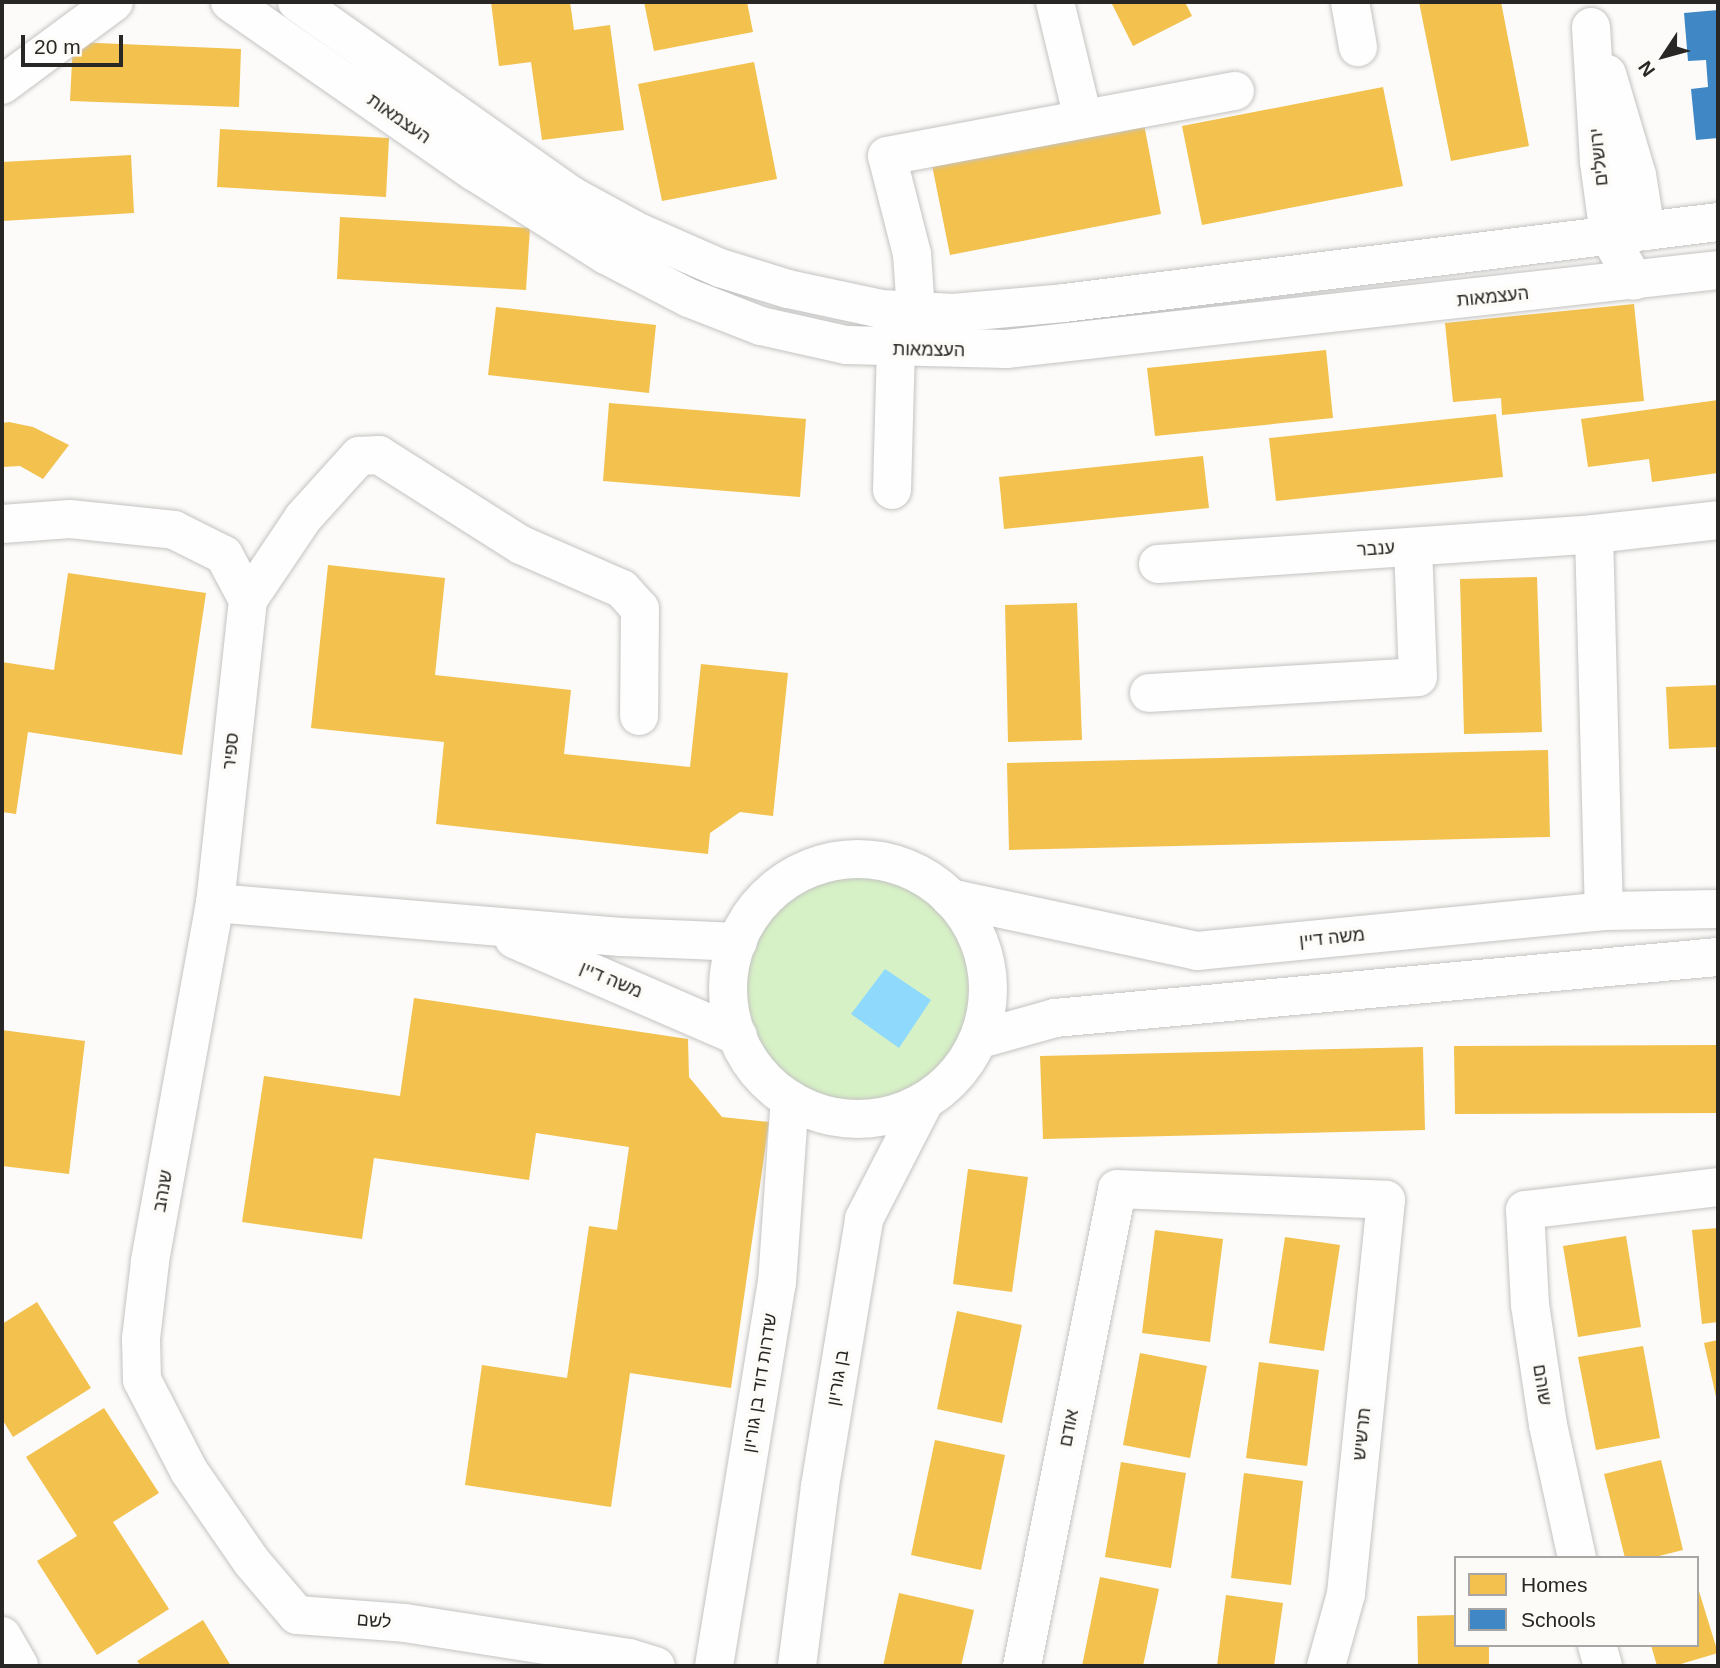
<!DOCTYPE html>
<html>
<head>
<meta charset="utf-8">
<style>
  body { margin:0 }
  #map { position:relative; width:1720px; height:1668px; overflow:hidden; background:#fcfbf9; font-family:Arial,"Noto Sans Hebrew",sans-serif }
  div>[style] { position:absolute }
  .green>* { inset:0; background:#d7f1c6 }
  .round { border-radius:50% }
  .water>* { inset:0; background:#8fdafc }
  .homes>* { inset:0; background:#f2c14e }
  .schools>* { inset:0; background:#3f88c5 }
  .roads { filter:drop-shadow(0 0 2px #c4c3c2) drop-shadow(0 0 2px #c4c3c2) }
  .minor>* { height:38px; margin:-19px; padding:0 19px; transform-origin:19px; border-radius:19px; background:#fffefe }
  .minor>.ring { margin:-19px; padding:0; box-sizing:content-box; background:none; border:38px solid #fffefe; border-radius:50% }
  .major>* { height:38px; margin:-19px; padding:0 19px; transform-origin:19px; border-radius:19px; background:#fffefe }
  span { translate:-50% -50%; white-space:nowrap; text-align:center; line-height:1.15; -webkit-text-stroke:7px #fdfbf8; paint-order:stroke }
  .street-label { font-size:18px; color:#282726 }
  .frame { position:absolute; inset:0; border:4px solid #282726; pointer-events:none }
  .legend { position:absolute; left:1454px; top:1556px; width:245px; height:91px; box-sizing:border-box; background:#fdfbf8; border:2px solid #a8a6a4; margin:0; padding:9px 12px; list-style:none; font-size:21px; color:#282726 }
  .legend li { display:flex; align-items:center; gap:14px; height:35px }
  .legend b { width:35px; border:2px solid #a8a6a4 }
  .north { position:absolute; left:1629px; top:21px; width:70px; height:70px; -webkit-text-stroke:5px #fdfbf8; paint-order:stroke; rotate:234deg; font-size:19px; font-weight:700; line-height:28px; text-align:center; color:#282726 }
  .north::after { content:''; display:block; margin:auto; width:24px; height:32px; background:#282726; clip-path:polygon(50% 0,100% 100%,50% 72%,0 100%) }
  .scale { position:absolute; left:21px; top:35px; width:102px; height:32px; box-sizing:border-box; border:4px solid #282726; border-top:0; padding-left:9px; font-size:21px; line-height:24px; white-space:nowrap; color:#282726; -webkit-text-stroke:5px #fdfbf8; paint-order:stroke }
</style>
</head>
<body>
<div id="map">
  <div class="green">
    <div class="round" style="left:735px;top:865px;width:248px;height:248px"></div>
  </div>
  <div class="water">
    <div style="clip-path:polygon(885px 969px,931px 1000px,899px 1048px,851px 1014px)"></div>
  </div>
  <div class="homes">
    <div style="clip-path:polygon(491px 2px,570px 2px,574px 30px,610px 25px,624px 130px,542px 140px,531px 62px,499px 66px)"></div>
    <div style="clip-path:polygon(644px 2px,747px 2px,753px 32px,654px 51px)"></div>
    <div style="clip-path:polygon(1111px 2px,1185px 2px,1192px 16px,1133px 46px)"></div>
    <div style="clip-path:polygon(1419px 2px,1501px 2px,1529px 146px,1451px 161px)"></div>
    <div style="clip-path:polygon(73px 42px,241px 49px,239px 107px,70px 101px)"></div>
    <div style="clip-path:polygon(754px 62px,777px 179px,662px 201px,638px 84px)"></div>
    <div style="clip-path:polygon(1383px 87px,1403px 186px,1202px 225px,1182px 126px)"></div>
    <div style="clip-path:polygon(1144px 124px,1161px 214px,950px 255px,932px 165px)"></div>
    <div style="clip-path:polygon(220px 129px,389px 138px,386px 197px,217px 187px)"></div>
    <div style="clip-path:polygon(131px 155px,134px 213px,2px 221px,2px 162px)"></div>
    <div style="clip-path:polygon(340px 217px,530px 228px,526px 290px,337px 279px)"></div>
    <div style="clip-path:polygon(1634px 304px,1644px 401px,1502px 415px,1501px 398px,1453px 402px,1445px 323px)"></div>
    <div style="clip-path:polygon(496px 307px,656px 325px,649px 393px,488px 375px)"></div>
    <div style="clip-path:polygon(1326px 350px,1333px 418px,1155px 436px,1147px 368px)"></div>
    <div style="clip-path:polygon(1718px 400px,1718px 473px,1652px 482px,1649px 459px,1588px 467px,1581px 419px)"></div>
    <div style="clip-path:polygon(609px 403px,806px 419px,800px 497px,603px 481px)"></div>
    <div style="clip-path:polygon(1496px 414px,1503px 477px,1276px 501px,1269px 438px)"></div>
    <div style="clip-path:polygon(9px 422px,33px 427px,69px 445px,43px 479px,20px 466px,2px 467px,2px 423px)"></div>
    <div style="clip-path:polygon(1203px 456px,1209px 508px,1004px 529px,999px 477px)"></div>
    <div style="clip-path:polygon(328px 565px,445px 578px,435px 675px,571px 690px,564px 754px,690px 767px,701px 664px,788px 673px,773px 816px,740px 812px,710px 833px,708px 854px,436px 824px,444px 742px,311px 728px)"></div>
    <div style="clip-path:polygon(68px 573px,206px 593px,182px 755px,28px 732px,16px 814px,2px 812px,2px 662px,54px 670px)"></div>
    <div style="clip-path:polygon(1537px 577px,1542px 732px,1464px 734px,1460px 579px)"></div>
    <div style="clip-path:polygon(1077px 603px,1082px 740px,1008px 742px,1005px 605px)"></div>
    <div style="clip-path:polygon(1718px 685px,1718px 747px,1669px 749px,1666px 687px)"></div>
    <div style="clip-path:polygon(1548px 750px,1550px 837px,1009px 850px,1007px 763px)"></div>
    <div style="clip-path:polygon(414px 998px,688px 1039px,689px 1077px,722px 1117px,769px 1122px,731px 1388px,630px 1373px,611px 1507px,465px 1485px,482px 1365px,567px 1378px,589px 1226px,617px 1230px,629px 1147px,536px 1133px,529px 1180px,374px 1158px,362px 1239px,242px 1222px,264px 1076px,400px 1096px)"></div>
    <div style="clip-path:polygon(2px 1030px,85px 1041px,69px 1174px,2px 1166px)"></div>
    <div style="clip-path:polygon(1718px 1045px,1718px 1113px,1455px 1114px,1454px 1046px)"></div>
    <div style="clip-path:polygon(1423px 1047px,1425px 1130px,1043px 1139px,1040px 1056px)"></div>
    <div style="clip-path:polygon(968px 1169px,1028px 1177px,1012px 1292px,953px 1284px)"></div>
    <div style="clip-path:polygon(1718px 1228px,1718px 1322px,1702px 1324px,1692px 1230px)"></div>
    <div style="clip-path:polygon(1155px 1230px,1223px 1239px,1210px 1342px,1142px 1333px)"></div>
    <div style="clip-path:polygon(1626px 1236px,1641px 1327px,1578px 1337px,1563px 1246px)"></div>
    <div style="clip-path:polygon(1285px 1237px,1340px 1245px,1324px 1351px,1269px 1343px)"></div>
    <div style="clip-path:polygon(37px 1302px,91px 1388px,13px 1437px,2px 1419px,2px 1324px)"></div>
    <div style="clip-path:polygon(957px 1311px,1022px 1325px,1002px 1423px,937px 1409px)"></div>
    <div style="clip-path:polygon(1718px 1340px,1718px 1401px,1717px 1401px,1704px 1343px)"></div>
    <div style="clip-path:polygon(1643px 1346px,1660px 1438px,1596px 1450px,1578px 1357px)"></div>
    <div style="clip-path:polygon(1140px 1353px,1207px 1366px,1190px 1458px,1123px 1445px)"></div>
    <div style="clip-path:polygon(1259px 1362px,1319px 1370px,1307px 1466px,1246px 1458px)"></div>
    <div style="clip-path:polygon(104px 1408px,159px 1493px,113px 1522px,169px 1609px,97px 1655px,37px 1561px,77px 1536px,26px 1457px)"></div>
    <div style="clip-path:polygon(935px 1440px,1005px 1455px,981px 1570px,911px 1555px)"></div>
    <div style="clip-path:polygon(1661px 1460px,1683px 1550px,1651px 1558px,1625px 1558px,1604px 1474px)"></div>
    <div style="clip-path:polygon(1121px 1462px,1186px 1473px,1171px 1568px,1105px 1557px)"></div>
    <div style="clip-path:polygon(1244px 1473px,1303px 1481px,1291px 1585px,1231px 1578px)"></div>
    <div style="clip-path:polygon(1100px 1577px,1159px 1589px,1143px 1666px,1082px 1666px)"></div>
    <div style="clip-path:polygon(1698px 1588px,1718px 1653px,1674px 1666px,1657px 1666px,1651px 1645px,1697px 1645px)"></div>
    <div style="clip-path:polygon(899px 1593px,974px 1610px,961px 1666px,883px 1666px)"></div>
    <div style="clip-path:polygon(1226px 1595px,1283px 1603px,1274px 1666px,1217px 1666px)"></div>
    <div style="clip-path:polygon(1456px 1615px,1456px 1645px,1489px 1645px,1489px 1666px,1418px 1666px,1417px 1616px)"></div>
    <div style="clip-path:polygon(203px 1620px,231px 1666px,141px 1666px,137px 1661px)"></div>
  </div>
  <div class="schools">
    <div style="clip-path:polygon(1718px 10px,1718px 138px,1696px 140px,1691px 89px,1708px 87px,1706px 60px,1688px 61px,1684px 13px)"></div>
  </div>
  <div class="roads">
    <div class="minor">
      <div style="left:1055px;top:2px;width:120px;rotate:76.5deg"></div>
      <div style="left:1350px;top:2px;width:46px;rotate:79.9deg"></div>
      <div style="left:1591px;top:27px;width:135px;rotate:86.6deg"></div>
      <div style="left:1599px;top:162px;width:74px;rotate:82.2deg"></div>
      <div style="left:1609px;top:235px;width:52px;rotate:61.5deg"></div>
      <div style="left:1607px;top:74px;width:105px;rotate:73.5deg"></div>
      <div style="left:1637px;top:175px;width:57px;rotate:80.9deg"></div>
      <div style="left:2px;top:85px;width:139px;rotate:-36.5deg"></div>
      <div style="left:916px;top:312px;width:58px;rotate:-93.9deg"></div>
      <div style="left:912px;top:254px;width:101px;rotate:-104.3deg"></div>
      <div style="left:887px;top:156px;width:354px;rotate:-10.6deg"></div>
      <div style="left:892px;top:490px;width:140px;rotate:-88.4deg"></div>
      <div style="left:2px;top:524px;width:68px;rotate:-4.2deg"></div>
      <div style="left:70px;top:519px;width:105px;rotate:6deg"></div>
      <div style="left:174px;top:530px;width:56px;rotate:26.6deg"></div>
      <div style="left:224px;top:555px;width:51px;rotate:61.9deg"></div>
      <div style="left:248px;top:600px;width:99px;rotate:-56.1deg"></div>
      <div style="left:303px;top:518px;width:84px;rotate:-47.9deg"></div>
      <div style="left:359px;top:456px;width:20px;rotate:-3deg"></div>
      <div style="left:379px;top:455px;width:168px;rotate:32.4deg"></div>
      <div style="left:521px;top:545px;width:110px;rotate:23.5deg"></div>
      <div style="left:622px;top:589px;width:27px;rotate:48deg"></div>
      <div style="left:640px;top:609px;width:107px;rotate:90.5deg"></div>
      <div style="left:1594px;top:534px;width:377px;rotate:88.5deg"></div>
      <div style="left:1158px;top:564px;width:437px;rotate:-3.9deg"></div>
      <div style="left:1594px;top:534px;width:125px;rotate:-6.4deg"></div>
      <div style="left:248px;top:600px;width:305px;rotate:96.2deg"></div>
      <div style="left:215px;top:903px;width:365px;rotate:100.3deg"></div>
      <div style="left:150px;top:1262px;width:78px;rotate:96.7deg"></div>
      <div style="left:141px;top:1339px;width:41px;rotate:88.6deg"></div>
      <div style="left:142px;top:1380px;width:102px;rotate:62.7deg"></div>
      <div style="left:189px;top:1471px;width:109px;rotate:55.4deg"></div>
      <div style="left:251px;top:1561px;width:71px;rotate:49.6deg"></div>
      <div style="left:297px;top:1615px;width:108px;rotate:4.2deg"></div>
      <div style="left:405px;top:1623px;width:227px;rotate:8.9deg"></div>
      <div style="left:629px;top:1658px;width:28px;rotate:17deg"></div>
      <div style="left:1149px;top:693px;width:269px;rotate:-3.4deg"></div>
      <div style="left:1418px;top:677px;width:130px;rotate:-92.2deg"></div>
      <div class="ring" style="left:728px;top:859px;width:222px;height:222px"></div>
      <div style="left:950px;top:898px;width:253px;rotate:12.1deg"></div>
      <div style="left:1197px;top:951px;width:409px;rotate:-5.6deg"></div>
      <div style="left:1604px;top:911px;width:114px;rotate:-1deg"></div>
      <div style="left:215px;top:903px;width:407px;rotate:4.8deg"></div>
      <div style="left:621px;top:937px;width:117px;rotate:2.4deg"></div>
      <div style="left:514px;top:939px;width:244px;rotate:23.4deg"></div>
      <div style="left:980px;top:1039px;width:78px;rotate:-15.6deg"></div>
      <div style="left:1055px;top:1018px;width:666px;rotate:-5.26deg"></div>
      <div style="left:1577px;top:1558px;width:136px;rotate:-102.3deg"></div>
      <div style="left:1548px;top:1425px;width:121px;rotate:-98.5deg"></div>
      <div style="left:1530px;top:1305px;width:95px;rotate:-93deg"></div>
      <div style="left:1525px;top:1210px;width:194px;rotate:-6.8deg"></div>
      <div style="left:2px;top:1636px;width:34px;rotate:60deg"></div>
      <div style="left:1597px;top:1645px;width:22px;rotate:74deg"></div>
      <div style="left:714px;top:1666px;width:388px;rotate:-80.7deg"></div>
      <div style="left:777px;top:1283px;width:184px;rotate:-86deg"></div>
      <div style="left:797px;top:1666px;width:181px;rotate:-82.7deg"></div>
      <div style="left:820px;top:1486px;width:271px;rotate:-80.6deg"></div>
      <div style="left:864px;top:1219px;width:129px;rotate:-62.8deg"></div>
      <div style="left:1022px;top:1666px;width:486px;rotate:-78.7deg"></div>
      <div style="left:1117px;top:1189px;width:269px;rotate:2.3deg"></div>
      <div style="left:1386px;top:1200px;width:396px;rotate:95.8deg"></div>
      <div style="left:1346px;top:1594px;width:75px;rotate:105.5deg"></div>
    </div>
    <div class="major">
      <div style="left:230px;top:2px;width:298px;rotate:34.8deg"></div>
      <div style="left:475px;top:172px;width:155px;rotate:32.4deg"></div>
      <div style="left:606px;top:255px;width:93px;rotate:27.4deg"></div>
      <div style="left:689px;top:298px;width:77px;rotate:21.3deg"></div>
      <div style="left:761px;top:326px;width:87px;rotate:12.6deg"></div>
      <div style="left:846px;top:345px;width:160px;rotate:1.4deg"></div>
      <div style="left:1006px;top:349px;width:716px;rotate:-6.33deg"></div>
      <div style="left:297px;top:2px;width:337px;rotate:35.2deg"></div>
      <div style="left:572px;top:196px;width:77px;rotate:28.6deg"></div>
      <div style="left:640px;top:233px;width:87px;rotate:23.6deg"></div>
      <div style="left:720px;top:268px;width:71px;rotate:17.2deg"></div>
      <div style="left:788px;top:289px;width:95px;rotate:12.1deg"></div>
      <div style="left:881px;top:309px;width:72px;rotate:3.2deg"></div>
      <div style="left:953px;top:313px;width:111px;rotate:-5.1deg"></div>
      <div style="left:1064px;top:303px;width:659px;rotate:-7.06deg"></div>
    </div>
  </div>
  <div class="street-label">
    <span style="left:399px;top:119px;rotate:35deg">העצמאות</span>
    <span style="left:1599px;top:157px;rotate:-96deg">ירושלים</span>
    <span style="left:1493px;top:297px;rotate:-6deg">העצמאות</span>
    <span style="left:929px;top:350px;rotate:1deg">העצמאות</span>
    <span style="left:1376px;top:549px;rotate:-4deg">ענבר</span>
    <span style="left:231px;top:751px;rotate:-84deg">ספיר</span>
    <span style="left:1332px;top:938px;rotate:-6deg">משה דיין</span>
    <span style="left:611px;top:980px;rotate:23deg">משה דיין</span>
    <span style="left:163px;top:1191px;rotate:-80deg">שנהב</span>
    <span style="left:838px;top:1378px;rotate:-80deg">בן גוריון</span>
    <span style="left:760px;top:1383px;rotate:-81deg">שדרות דוד בן גוריון</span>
    <span style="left:1542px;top:1385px;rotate:81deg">שוהם</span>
    <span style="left:1069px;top:1428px;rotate:-79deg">אודם</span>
    <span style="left:1362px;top:1434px;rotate:-84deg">תרשיש</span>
    <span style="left:374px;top:1621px;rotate:5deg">לשם</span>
  </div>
  <div class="frame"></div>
  <ul class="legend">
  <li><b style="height:19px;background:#f2c14e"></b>Homes</li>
  <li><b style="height:19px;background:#3f88c5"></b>Schools</li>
  </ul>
  <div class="north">N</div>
  <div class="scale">20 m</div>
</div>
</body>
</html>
